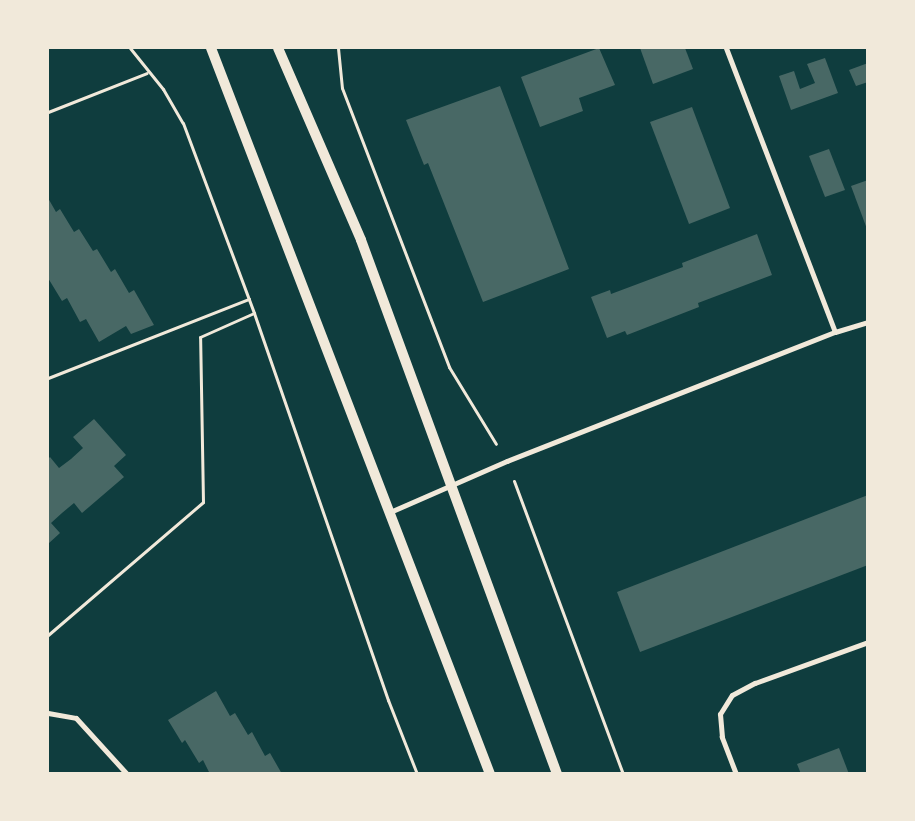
<!DOCTYPE html>
<html>
<head>
<meta charset="utf-8">
<style>
  body { margin:0 }
  #map { position:relative; width:915px; height:821px; overflow:hidden; background:#0f3d3e; font-family:"Archivo Narrow",sans-serif }
  div>[style] { position:absolute }
  .building>* { inset:0; background:#486865 }
  .path>* { height:3px; margin:-1.5px; padding:0 1.5px; transform-origin:1.5px; border-radius:1.5px; background:#f1e9da }
  .minor>* { height:5px; margin:-2.5px; padding:0 2.5px; transform-origin:2.5px; border-radius:2.5px; background:#f1e9da }
  .secondary>* { height:10px; margin:-5px; padding:0 5px; transform-origin:5px; border-radius:5px; background:#f1e9da }
  span { translate:-50% -50%; white-space:nowrap; text-align:center; line-height:1.15; -webkit-text-stroke:4px #f1e9da; paint-order:stroke }
  .frame { position:absolute; inset:0; border:49px solid #f1e9da; pointer-events:none }
</style>
</head>
<body>
<div id="map">
  <div class="building">
    <div style="clip-path:polygon(599px 48px,615px 85px,579px 98px,583px 111px,540px 127px,521px 77px)"></div>
    <div style="clip-path:polygon(640px 48px,685px 48px,693px 69px,653px 84px)"></div>
    <div style="clip-path:polygon(825px 58px,838px 93px,791px 110px,779px 76px,794px 71px,800px 89px,815px 83px,807px 64px)"></div>
    <div style="clip-path:polygon(868px 63px,868px 82px,856px 86px,849px 70px)"></div>
    <div style="clip-path:polygon(500px 86px,569px 269px,483px 302px,428px 163px,424px 165px,406px 120px)"></div>
    <div style="clip-path:polygon(692px 107px,730px 208px,689px 224px,650px 122px)"></div>
    <div style="clip-path:polygon(829px 149px,845px 190px,825px 197px,809px 156px)"></div>
    <div style="clip-path:polygon(868px 180px,868px 229px,867px 229px,851px 186px)"></div>
    <div style="clip-path:polygon(48px 198px,56px 212px,60px 209px,74px 232px,79px 229px,93px 251px,97px 249px,111px 272px,115px 269px,129px 293px,134px 290px,154px 325px,131px 334px,126px 326px,99px 342px,86px 319px,80px 322px,67px 298px,62px 301px,48px 278px)"></div>
    <div style="clip-path:polygon(757px 234px,772px 275px,698px 303px,699px 307px,627px 335px,625px 331px,607px 338px,591px 297px,610px 290px,611px 294px,683px 267px,682px 263px)"></div>
    <div style="clip-path:polygon(94px 419px,126px 455px,114px 466px,124px 477px,82px 513px,74px 503px,62px 513px,51px 523px,60px 533px,48px 544px,48px 459px,50px 457px,59px 468px,71px 459px,83px 448px,73px 437px)"></div>
    <div style="clip-path:polygon(868px 495px,868px 565px,640px 652px,617px 592px)"></div>
    <div style="clip-path:polygon(216px 691px,230px 716px,235px 713px,248px 735px,252px 732px,265px 756px,270px 753px,282px 774px,210px 774px,203px 760px,199px 763px,185px 740px,182px 743px,168px 720px)"></div>
    <div style="clip-path:polygon(839px 748px,849px 774px,801px 774px,797px 764px)"></div>
  </div>
  <div class="path">
    <div style="left:130px;top:48px;width:53px;rotate:51.2deg"></div>
    <div style="left:163px;top:89px;width:39px;rotate:60deg"></div>
    <div style="left:183px;top:123px;width:203px;rotate:69.5deg"></div>
    <div style="left:254px;top:313px;width:410px;rotate:70.9deg"></div>
    <div style="left:388px;top:700px;width:79px;rotate:68.6deg"></div>
    <div style="left:338px;top:48px;width:40px;rotate:84.3deg"></div>
    <div style="left:342px;top:88px;width:299px;rotate:69deg"></div>
    <div style="left:449px;top:367px;width:90px;rotate:58.6deg"></div>
    <div style="left:48px;top:112px;width:106px;rotate:-21.5deg"></div>
    <div style="left:48px;top:378px;width:216px;rotate:-21.5deg"></div>
    <div style="left:514px;top:481px;width:313px;rotate:69.6deg"></div>
    <div style="left:48px;top:635px;width:204px;rotate:-40.6deg"></div>
    <div style="left:203px;top:502px;width:165px;rotate:-91deg"></div>
    <div style="left:200px;top:337px;width:59px;rotate:-24deg"></div>
  </div>
  <div class="minor">
    <div style="left:726px;top:48px;width:304px;rotate:69deg"></div>
    <div style="left:390px;top:512px;width:128px;rotate:-23.6deg"></div>
    <div style="left:507px;top:461px;width:352px;rotate:-21.5deg"></div>
    <div style="left:835px;top:332px;width:34px;rotate:-17deg"></div>
    <div style="left:48px;top:713px;width:28px;rotate:10deg"></div>
    <div style="left:76px;top:718px;width:76px;rotate:47.7deg"></div>
    <div style="left:736px;top:774px;width:40px;rotate:-111deg"></div>
    <div style="left:722px;top:737px;width:23px;rotate:-95deg"></div>
    <div style="left:720px;top:714px;width:22px;rotate:-58deg"></div>
    <div style="left:732px;top:695px;width:26px;rotate:-28deg"></div>
    <div style="left:755px;top:683px;width:120px;rotate:-19.9deg"></div>
  </div>
  <div class="secondary">
    <div style="left:211px;top:48px;width:778px;rotate:68.98deg"></div>
    <div style="left:278px;top:48px;width:209px;rotate:66.6deg"></div>
    <div style="left:361px;top:240px;width:569px;rotate:69.84deg"></div>
  </div>
  <div class="frame"></div>
</div>
</body>
</html>
